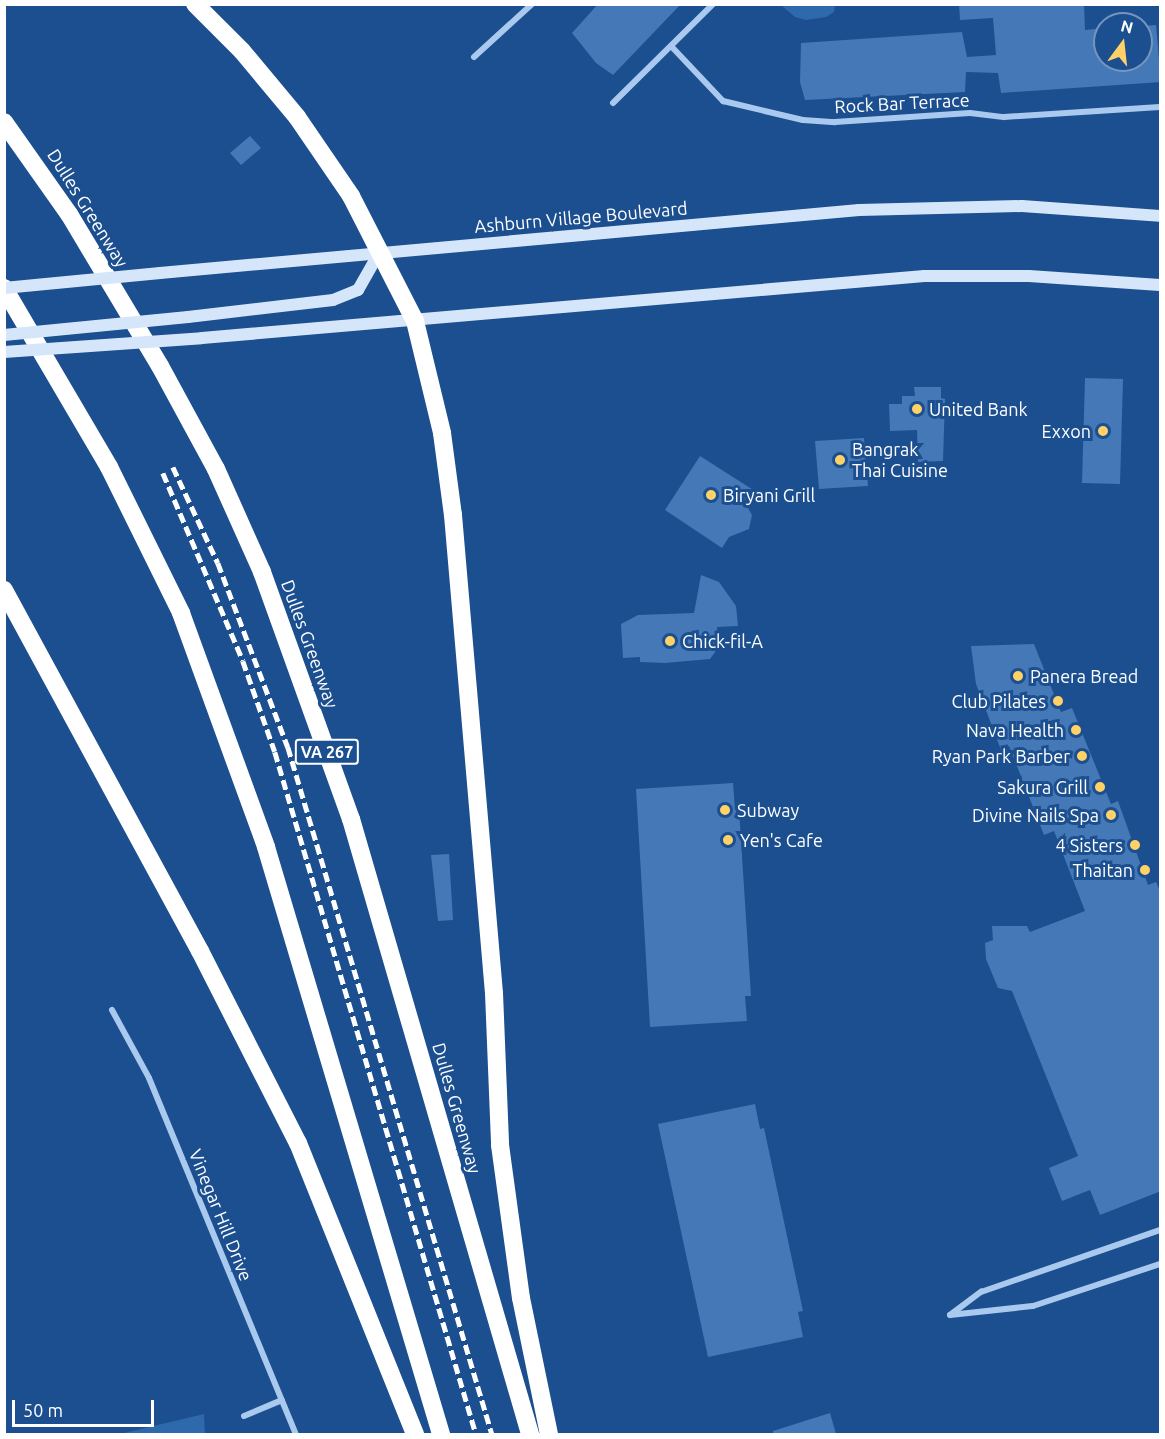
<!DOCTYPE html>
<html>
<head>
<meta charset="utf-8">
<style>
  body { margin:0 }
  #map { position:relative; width:1165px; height:1439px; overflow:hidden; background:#1b4f8f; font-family:Ubuntu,sans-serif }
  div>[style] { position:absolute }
  .green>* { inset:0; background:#2e69ad }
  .building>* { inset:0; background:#4478b7 }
  .minor>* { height:6px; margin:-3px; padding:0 3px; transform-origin:3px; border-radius:3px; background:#a9c9ee }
  .secondary>* { height:12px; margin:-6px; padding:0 6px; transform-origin:6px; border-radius:6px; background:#d6e6fa }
  .motorway>* { height:18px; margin:-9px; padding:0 9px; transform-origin:9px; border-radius:9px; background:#fff }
  .rail>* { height:4.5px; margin-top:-2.25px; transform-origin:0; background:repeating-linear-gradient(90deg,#fff 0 10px,transparent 0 14.5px) }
  .secondary-bridge>* { height:12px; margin:-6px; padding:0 6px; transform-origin:6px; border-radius:6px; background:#d6e6fa }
  .dots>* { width:16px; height:16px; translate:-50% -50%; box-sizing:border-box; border:3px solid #1b4f8f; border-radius:50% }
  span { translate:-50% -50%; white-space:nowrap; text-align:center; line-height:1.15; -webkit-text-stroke:6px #1b4f8f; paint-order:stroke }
  .shield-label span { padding:2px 4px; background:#1b4f8f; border:2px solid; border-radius:4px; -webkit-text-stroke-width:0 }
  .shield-label { font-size:16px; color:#fff; font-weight:700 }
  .street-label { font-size:18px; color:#fff }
  .poi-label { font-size:18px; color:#fff }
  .left { translate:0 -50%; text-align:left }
  .right { translate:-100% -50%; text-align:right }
  .frame { position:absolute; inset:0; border:6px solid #fff; pointer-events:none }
  .north { position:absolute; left:1093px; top:12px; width:60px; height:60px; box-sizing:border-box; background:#1b4f8f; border:2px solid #7695bc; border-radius:50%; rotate:15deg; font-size:16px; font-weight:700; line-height:24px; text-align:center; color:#fff }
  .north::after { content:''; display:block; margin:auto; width:21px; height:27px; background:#ffd166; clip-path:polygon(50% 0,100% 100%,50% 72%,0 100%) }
  .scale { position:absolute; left:12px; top:1400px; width:142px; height:27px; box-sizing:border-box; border:3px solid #fff; border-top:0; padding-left:8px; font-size:18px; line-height:21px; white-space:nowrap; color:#fff; -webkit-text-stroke:4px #1b4f8f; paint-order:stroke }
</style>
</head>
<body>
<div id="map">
  <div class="green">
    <div style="clip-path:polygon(781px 5px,781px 4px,835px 5px,834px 12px,826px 17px,806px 20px,795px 17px)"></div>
    <div style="clip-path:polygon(204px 1414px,205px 1434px,120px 1434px)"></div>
  </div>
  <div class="building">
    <div style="clip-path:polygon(598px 4px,681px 4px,613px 75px,596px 63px,572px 33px)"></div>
    <div style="clip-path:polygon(959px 4px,1084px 4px,1085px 30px,1105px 28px,1105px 60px,1141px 60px,1141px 26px,1156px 25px,1161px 82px,1001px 93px,998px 73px,966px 72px,965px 92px,805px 100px,800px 82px,801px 43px,962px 32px,967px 57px,996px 55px,993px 18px,960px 20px)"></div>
    <div style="clip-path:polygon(250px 136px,261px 148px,241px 165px,230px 153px)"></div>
    <div style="clip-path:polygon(1085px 378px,1123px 379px,1120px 484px,1082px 483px)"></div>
    <div style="clip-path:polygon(914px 387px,941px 387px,941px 398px,945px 399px,943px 461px,918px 462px,917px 430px,890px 431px,889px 404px,902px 404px,902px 396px,915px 396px)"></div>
    <div style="clip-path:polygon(864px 438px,868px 486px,819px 489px,815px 441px)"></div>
    <div style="clip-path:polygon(700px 456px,758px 493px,748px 508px,752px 515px,749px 529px,729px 537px,722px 548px,665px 510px)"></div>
    <div style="clip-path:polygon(701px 575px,719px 582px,736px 606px,738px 626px,717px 627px,718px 648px,710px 659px,665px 663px,640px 662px,640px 657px,623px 658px,621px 624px,638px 615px,694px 613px)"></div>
    <div style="clip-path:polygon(1034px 644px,1061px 712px,1072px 708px,1111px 804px,1118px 801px,1148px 885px,1156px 882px,1161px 893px,1161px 1191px,1100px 1215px,1090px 1190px,1062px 1201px,1049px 1168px,1078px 1156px,1012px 991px,998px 988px,986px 959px,985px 943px,993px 940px,992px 926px,1027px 926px,1030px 932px,1085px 911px,1054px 831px,1044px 835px,1009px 746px,1001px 750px,976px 684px,971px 646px)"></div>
    <div style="clip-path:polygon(733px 783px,735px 810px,739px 809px,751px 996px,745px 996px,747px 1021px,650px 1027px,636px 789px)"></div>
    <div style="clip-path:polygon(449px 854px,453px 920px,438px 921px,431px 855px)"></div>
    <div style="clip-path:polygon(755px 1104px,760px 1129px,764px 1128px,803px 1311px,798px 1312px,803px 1337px,708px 1357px,658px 1124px)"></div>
    <div style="clip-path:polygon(830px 1413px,836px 1434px,773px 1434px,773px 1431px)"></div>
  </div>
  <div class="minor">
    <div style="left:671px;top:46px;width:76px;rotate:46.6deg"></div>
    <div style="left:723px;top:101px;width:82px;rotate:13.4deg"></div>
    <div style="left:803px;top:120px;width:32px;rotate:4deg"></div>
    <div style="left:835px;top:122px;width:135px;rotate:-3.8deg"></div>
    <div style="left:970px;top:113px;width:34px;rotate:7deg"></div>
    <div style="left:1004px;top:117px;width:156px;rotate:-3.7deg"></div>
    <div style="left:474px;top:57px;width:79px;rotate:-42.4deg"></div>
    <div style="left:613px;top:103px;width:141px;rotate:-44.7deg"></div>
    <div style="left:112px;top:1010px;width:77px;rotate:61.4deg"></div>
    <div style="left:149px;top:1078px;width:385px;rotate:67.6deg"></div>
    <div style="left:950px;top:1315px;width:39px;rotate:-37deg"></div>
    <div style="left:981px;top:1292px;width:189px;rotate:-19.1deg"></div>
    <div style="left:950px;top:1315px;width:83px;rotate:-6.2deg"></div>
    <div style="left:1033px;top:1306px;width:134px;rotate:-18.3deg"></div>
    <div style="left:244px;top:1416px;width:41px;rotate:-22.8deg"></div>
  </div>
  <div class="secondary">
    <div style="left:160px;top:273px;width:702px;rotate:-5.15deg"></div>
    <div style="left:859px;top:210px;width:163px;rotate:-1.4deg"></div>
    <div style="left:1022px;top:206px;width:138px;rotate:4.1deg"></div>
    <div style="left:188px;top:317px;width:146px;rotate:-6.7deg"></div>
    <div style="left:333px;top:300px;width:27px;rotate:-22deg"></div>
    <div style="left:358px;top:290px;width:43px;rotate:-60.4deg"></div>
    <div style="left:202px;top:338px;width:725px;rotate:-4.91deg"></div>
    <div style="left:924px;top:276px;width:105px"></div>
    <div style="left:1029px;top:276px;width:131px;rotate:3.9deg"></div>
  </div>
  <div class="motorway">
    <div style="left:195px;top:4px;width:66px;rotate:45deg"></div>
    <div style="left:242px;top:51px;width:86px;rotate:50.2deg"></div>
    <div style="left:297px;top:117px;width:96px;rotate:55.6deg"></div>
    <div style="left:351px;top:196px;width:140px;rotate:62.9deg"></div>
    <div style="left:415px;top:321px;width:115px;rotate:76.4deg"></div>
    <div style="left:442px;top:433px;width:83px;rotate:82.4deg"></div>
    <div style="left:453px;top:515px;width:480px;rotate:85.1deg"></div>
    <div style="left:494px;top:993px;width:152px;rotate:87.7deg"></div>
    <div style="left:500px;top:1145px;width:154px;rotate:82.2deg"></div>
    <div style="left:521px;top:1298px;width:139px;rotate:78.4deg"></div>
    <div style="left:4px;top:122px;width:113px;rotate:54.8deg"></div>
    <div style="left:69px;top:214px;width:177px;rotate:59.1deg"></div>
    <div style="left:160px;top:366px;width:117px;rotate:61.5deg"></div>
    <div style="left:216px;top:469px;width:113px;rotate:65.9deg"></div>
    <div style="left:262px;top:572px;width:263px;rotate:70.2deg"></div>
    <div style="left:351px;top:819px;width:641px;rotate:73.77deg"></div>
    <div style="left:4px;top:288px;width:208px;rotate:59.6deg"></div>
    <div style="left:109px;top:467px;width:163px;rotate:63.7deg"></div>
    <div style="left:181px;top:613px;width:249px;rotate:70deg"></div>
    <div style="left:266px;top:847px;width:613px;rotate:73.4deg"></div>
    <div style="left:4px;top:590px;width:411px;rotate:61.5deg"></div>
    <div style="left:200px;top:951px;width:216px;rotate:63deg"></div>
    <div style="left:298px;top:1143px;width:314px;rotate:68.1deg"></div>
  </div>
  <div class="rail">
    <div style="left:173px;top:467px;width:106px;rotate:64.9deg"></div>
    <div style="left:218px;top:563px;width:197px;rotate:69.2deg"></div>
    <div style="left:288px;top:747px;width:717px;rotate:73.46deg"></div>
    <div style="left:163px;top:473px;width:204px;rotate:66.9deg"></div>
    <div style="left:243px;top:661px;width:96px;rotate:70.6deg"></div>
    <div style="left:275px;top:752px;width:711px;rotate:73.58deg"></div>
  </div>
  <div class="secondary-bridge">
    <div style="left:4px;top:288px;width:157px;rotate:-5.5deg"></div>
    <div style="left:4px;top:335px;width:185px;rotate:-5.6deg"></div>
    <div style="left:4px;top:352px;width:198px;rotate:-4deg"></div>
  </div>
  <div class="dots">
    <div style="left:917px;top:409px;background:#ffd166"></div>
    <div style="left:1103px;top:431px;background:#ffd166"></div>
    <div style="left:840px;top:460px;background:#ffd166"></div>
    <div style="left:711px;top:495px;background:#ffd166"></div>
    <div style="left:670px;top:641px;background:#ffd166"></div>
    <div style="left:1018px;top:676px;background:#ffd166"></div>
    <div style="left:1058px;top:701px;background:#ffd166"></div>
    <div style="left:1076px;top:730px;background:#ffd166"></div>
    <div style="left:1082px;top:756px;background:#ffd166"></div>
    <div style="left:1100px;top:787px;background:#ffd166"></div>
    <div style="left:725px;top:810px;background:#ffd166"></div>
    <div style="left:1111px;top:815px;background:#ffd166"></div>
    <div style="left:728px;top:840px;background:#ffd166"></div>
    <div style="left:1135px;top:845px;background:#ffd166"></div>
    <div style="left:1145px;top:870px;background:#ffd166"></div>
  </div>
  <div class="shield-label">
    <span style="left:327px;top:752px">VA 267</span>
  </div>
  <div class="street-label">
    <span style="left:902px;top:103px;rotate:-3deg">Rock Bar Terrace</span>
    <span style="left:88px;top:208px;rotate:58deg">Dulles Greenway</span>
    <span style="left:581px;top:217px;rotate:-5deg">Ashburn Village Boulevard</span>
    <span style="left:310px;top:644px;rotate:70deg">Dulles Greenway</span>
    <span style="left:457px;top:1108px;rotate:74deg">Dulles Greenway</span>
    <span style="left:221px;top:1215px;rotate:68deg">Vinegar Hill Drive</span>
  </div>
  <div class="poi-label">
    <span class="left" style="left:929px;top:409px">United Bank</span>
    <span class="right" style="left:1091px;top:431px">Exxon</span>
    <span class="left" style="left:852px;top:460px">Bangrak<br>Thai Cuisine</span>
    <span class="left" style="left:723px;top:495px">Biryani Grill</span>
    <span class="left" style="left:682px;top:641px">Chick-fil-A</span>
    <span class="left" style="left:1030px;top:676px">Panera Bread</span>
    <span class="right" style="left:1046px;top:701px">Club Pilates</span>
    <span class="right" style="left:1064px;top:730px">Nava Health</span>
    <span class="right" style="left:1070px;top:756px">Ryan Park Barber</span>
    <span class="right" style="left:1088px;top:787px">Sakura Grill</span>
    <span class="left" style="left:737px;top:810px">Subway</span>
    <span class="right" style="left:1099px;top:815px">Divine Nails Spa</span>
    <span class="left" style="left:740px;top:840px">Yen's Cafe</span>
    <span class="right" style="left:1123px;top:845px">4 Sisters</span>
    <span class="right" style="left:1133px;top:870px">Thaitan</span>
  </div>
  <div class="frame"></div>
  <div class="north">N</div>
  <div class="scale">50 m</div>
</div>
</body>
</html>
